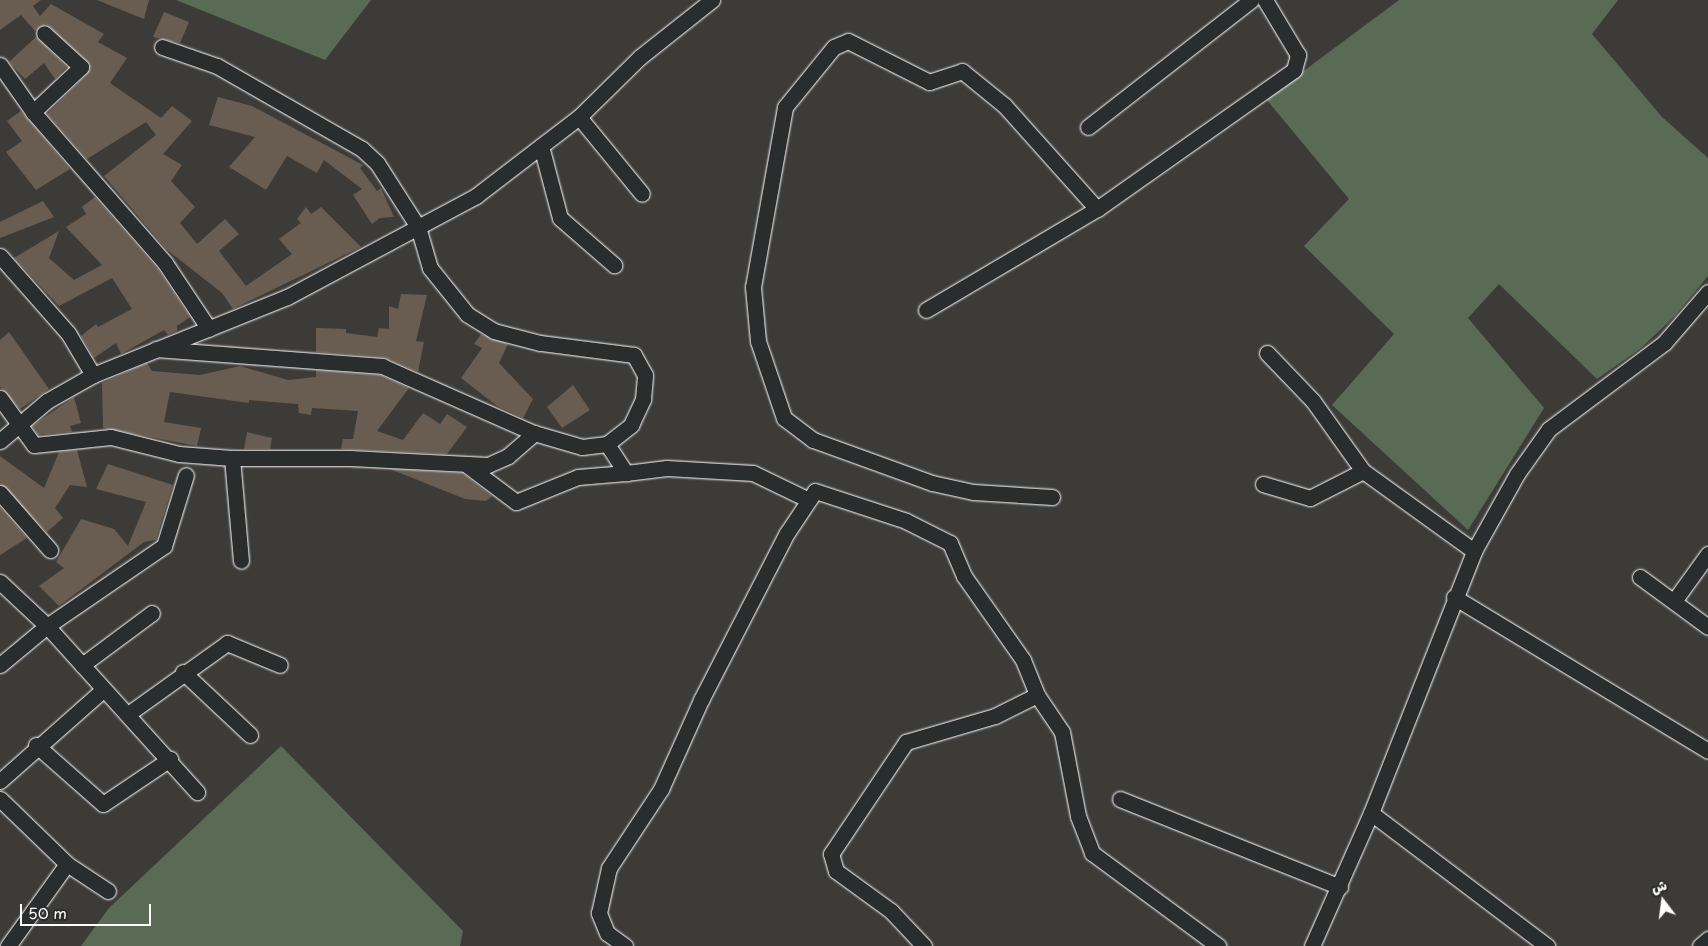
<!DOCTYPE html>
<html>
<head>
<meta charset="utf-8">
<style>
  body { margin:0 }
  #map { position:relative; width:1708px; height:946px; overflow:hidden; background:#3d3b38; font-family:"Playpen Sans","Playpen Sans Arabic",sans-serif }
  div>[style] { position:absolute }
  .green>* { inset:0; background:#596b55 }
  .building>* { inset:0; background:#685d50 }
  .roads { filter:drop-shadow(0 0 1px #fff) drop-shadow(0 0 1px #fff) }
  .street>* { height:15px; margin:-7.5px; padding:0 7.5px; transform-origin:7.5px; border-radius:7.5px; background:#2a2d2e }
  span { translate:-50% -50%; white-space:nowrap; text-align:center; line-height:1.15; -webkit-text-stroke:4px #2a2d2e; paint-order:stroke }
  .north { position:absolute; left:1638px; top:876px; width:50px; height:50px; -webkit-text-stroke:4px #2a2d2e; paint-order:stroke; rotate:345deg; font-size:14px; font-weight:700; line-height:20px; text-align:center; color:#fff }
  .north::after { content:''; display:block; margin:auto; width:18px; height:22px; background:#fff; clip-path:polygon(50% 0,100% 100%,50% 72%,0 100%) }
  .scale { position:absolute; left:20px; top:904px; width:131px; height:22px; box-sizing:border-box; border:2px solid #fff; border-top:0; padding-left:6px; font-size:15px; line-height:18px; white-space:nowrap; color:#fff; -webkit-text-stroke:4px #2a2d2e; paint-order:stroke }
</style>
</head>
<body>
<div id="map">
  <div class="green">
    <div style="clip-path:polygon(176px 0,371px 0,325px 60px)"></div>
    <div style="clip-path:polygon(1399px 0,1618px 0,1592px 34px,1662px 117px,1708px 158px,1708px 276px,1675px 316px,1640px 349px,1597px 379px,1499px 284px,1468px 318px,1544px 408px,1468px 530px,1332px 405px,1394px 334px,1304px 246px,1349px 199px,1266px 99px)"></div>
    <div style="clip-path:polygon(281px 746px,463px 931px,460px 946px,81px 946px,109px 908px)"></div>
  </div>
  <div class="building">
    <div style="clip-path:polygon(0 0,41px 0,33px 6px,40px 16px,51px 4px,104px 34px,98px 42px,127px 58px,110px 83px,161px 118px,172px 106px,192px 121px,163px 154px,182px 165px,171px 181px,195px 207px,180px 223px,197px 244px,225px 219px,239px 234px,219px 251px,246px 286px,292px 254px,279px 239px,301px 223px,297px 219px,306px 207px,311px 214px,321px 207px,361px 247px,233px 309px,222px 293px,166px 249px,104px 176px,156px 135px,146px 122px,87px 159px,47px 114px,87px 74px,90px 64px,46px 24px,35px 31px,21px 15px,0 30px)"></div>
    <div style="clip-path:polygon(97px 0,149px 0,144px 19px)"></div>
    <div style="clip-path:polygon(164px 12px,189px 22px,180px 43px,153px 37px)"></div>
    <div style="clip-path:polygon(36px 37px,67px 67px,55px 79px,44px 63px,25px 79px,9px 62px)"></div>
    <div style="clip-path:polygon(218px 97px,252px 106px,363px 165px,360px 168px,377px 191px,381px 188px,394px 217px,380px 218px,372px 224px,353px 195px,362px 189px,324px 160px,317px 173px,287px 156px,266px 190px,229px 167px,255px 137px,209px 125px)"></div>
    <div style="clip-path:polygon(21px 111px,70px 169px,36px 190px,6px 152px,22px 141px,7px 121px)"></div>
    <div style="clip-path:polygon(95px 197px,158px 269px,190px 317px,177px 326px,177px 331px,168px 335px,164px 330px,121px 354px,116px 343px,94px 358px,81px 336px,96px 324px,98px 327px,132px 309px,112px 278px,59px 306px,14px 258px,59px 231px,49px 258px,74px 280px,102px 265px,66px 227px,86px 214px,82px 207px)"></div>
    <div style="clip-path:polygon(43px 201px,54px 217px,0 238px,0 222px)"></div>
    <div style="clip-path:polygon(401px 294px,427px 295px,416px 341px,424px 342px,418px 372px,383px 357px,316px 352px,316px 328px,346px 329px,346px 333px,377px 337px,379px 328px,389px 329px,389px 306px,398px 309px)"></div>
    <div style="clip-path:polygon(9px 332px,49px 389px,20px 409px,0 387px,0 340px)"></div>
    <div style="clip-path:polygon(481px 334px,508px 344px,499px 363px,533px 399px,523px 418px,497px 406px,461px 378px,482px 348px,474px 344px)"></div>
    <div style="clip-path:polygon(147px 363px,152px 371px,200px 375px,240px 366px,288px 380px,316px 377px,316px 370px,380px 375px,409px 388px,377px 431px,403px 440px,423px 413px,440px 424px,447px 414px,467px 427px,447px 454px,341px 449px,343px 439px,353px 439px,358px 411px,312px 408px,311px 415px,299px 413px,298px 404px,249px 400px,249px 403px,170px 392px,164px 422px,201px 428px,197px 446px,103px 428px,102px 383px)"></div>
    <div style="clip-path:polygon(573px 385px,590px 410px,562px 428px,547px 407px)"></div>
    <div style="clip-path:polygon(74px 397px,81px 423px,70px 426px,72px 432px,38px 435px,32px 426px)"></div>
    <div style="clip-path:polygon(247px 432px,272px 438px,270px 449px,244px 449px)"></div>
    <div style="clip-path:polygon(77px 450px,87px 487px,70px 485px,55px 508px,63px 518px,47px 532px,0 484px,0 456px,44px 488px,59px 452px)"></div>
    <div style="clip-path:polygon(108px 464px,173px 485px,156px 540px,144px 542px,59px 606px,39px 586px,64px 568px,56px 562px,81px 519px,114px 529px,128px 546px,146px 502px,96px 489px)"></div>
    <div style="clip-path:polygon(390px 469px,462px 473px,492px 496px,486px 501px,465px 499px)"></div>
    <div style="clip-path:polygon(0 507px,27px 538px,0 555px)"></div>
  </div>
  <div class="roads">
    <div class="street">
      <div style="left:0;top:65px;width:57px;rotate:54.9deg"></div>
      <div style="left:33px;top:112px;width:201px;rotate:48.8deg"></div>
      <div style="left:165px;top:263px;width:79px;rotate:56.3deg"></div>
      <div style="left:33px;top:112px;width:66px;rotate:-43.2deg"></div>
      <div style="left:81px;top:67px;width:50px;rotate:-137.4deg"></div>
      <div style="left:579px;top:117px;width:99px;rotate:50.7deg"></div>
      <div style="left:1088px;top:127px;width:207px;rotate:-37.9deg"></div>
      <div style="left:541px;top:146px;width:74px;rotate:75.2deg"></div>
      <div style="left:560px;top:218px;width:72px;rotate:41deg"></div>
      <div style="left:0;top:256px;width:103px;rotate:48.6deg"></div>
      <div style="left:68px;top:333px;width:49px;rotate:59.2deg"></div>
      <div style="left:926px;top:310px;width:199px;rotate:-30.6deg"></div>
      <div style="left:1097px;top:209px;width:241px;rotate:-35.2deg"></div>
      <div style="left:1294px;top:70px;width:16px;rotate:-75deg"></div>
      <div style="left:1298px;top:55px;width:64px;rotate:-121deg"></div>
      <div style="left:156px;top:349px;width:227px;rotate:4.3deg"></div>
      <div style="left:382px;top:366px;width:166px;rotate:23.8deg"></div>
      <div style="left:534px;top:433px;width:50px;rotate:16.3deg"></div>
      <div style="left:582px;top:447px;width:25px;rotate:-7deg"></div>
      <div style="left:607px;top:444px;width:31px;rotate:-38deg"></div>
      <div style="left:631px;top:425px;width:29px;rotate:-65deg"></div>
      <div style="left:643px;top:399px;width:24px;rotate:-85deg"></div>
      <div style="left:645px;top:375px;width:23px;rotate:-119deg"></div>
      <div style="left:634px;top:355px;width:95px;rotate:-172.7deg"></div>
      <div style="left:540px;top:343px;width:48px;rotate:-165.4deg"></div>
      <div style="left:494px;top:331px;width:32px;rotate:-148deg"></div>
      <div style="left:467px;top:314px;width:59px;rotate:-128.8deg"></div>
      <div style="left:430px;top:268px;width:43px;rotate:-106.3deg"></div>
      <div style="left:418px;top:227px;width:76px;rotate:-122.6deg"></div>
      <div style="left:377px;top:163px;width:21px;rotate:-137deg"></div>
      <div style="left:362px;top:149px;width:167px;rotate:-150.2deg"></div>
      <div style="left:217px;top:66px;width:58px;rotate:-160.9deg"></div>
      <div style="left:1267px;top:353px;width:66px;rotate:46.2deg"></div>
      <div style="left:1313px;top:401px;width:86px;rotate:54.5deg"></div>
      <div style="left:1363px;top:471px;width:137px;rotate:35.8deg"></div>
      <div style="left:0;top:398px;width:58px;rotate:54.1deg"></div>
      <div style="left:34px;top:445px;width:77px;rotate:-5.9deg"></div>
      <div style="left:111px;top:437px;width:70px;rotate:14deg"></div>
      <div style="left:179px;top:454px;width:53px;rotate:4.3deg"></div>
      <div style="left:232px;top:458px;width:118px"></div>
      <div style="left:350px;top:458px;width:138px;rotate:2.9deg"></div>
      <div style="left:488px;top:465px;width:22px;rotate:-24deg"></div>
      <div style="left:508px;top:456px;width:35px;rotate:-41deg"></div>
      <div style="left:0;top:441px;width:62px;rotate:-40.4deg"></div>
      <div style="left:47px;top:401px;width:53px;rotate:-29.5deg"></div>
      <div style="left:93px;top:375px;width:209px;rotate:-21.9deg"></div>
      <div style="left:287px;top:297px;width:214px;rotate:-28.1deg"></div>
      <div style="left:476px;top:196px;width:130px;rotate:-37.5deg"></div>
      <div style="left:579px;top:117px;width:86px;rotate:-44.5deg"></div>
      <div style="left:640px;top:57px;width:92px;rotate:-38.4deg"></div>
      <div style="left:607px;top:444px;width:35px;rotate:57deg"></div>
      <div style="left:626px;top:473px;width:41px;rotate:-7deg"></div>
      <div style="left:667px;top:468px;width:86px;rotate:3.3deg"></div>
      <div style="left:753px;top:473px;width:62px;rotate:25.7deg"></div>
      <div style="left:232px;top:458px;width:103px;rotate:85deg"></div>
      <div style="left:468px;top:466px;width:60px;rotate:36.9deg"></div>
      <div style="left:516px;top:502px;width:67px;rotate:-22deg"></div>
      <div style="left:578px;top:477px;width:48px;rotate:-4.8deg"></div>
      <div style="left:1263px;top:484px;width:49px;rotate:16.6deg"></div>
      <div style="left:1310px;top:498px;width:59px;rotate:-27deg"></div>
      <div style="left:0;top:493px;width:76px;rotate:48.7deg"></div>
      <div style="left:1052px;top:497px;width:79px;rotate:-176.4deg"></div>
      <div style="left:973px;top:492px;width:42px;rotate:-167.6deg"></div>
      <div style="left:932px;top:483px;width:127px;rotate:-160.1deg"></div>
      <div style="left:813px;top:440px;width:36px;rotate:-143deg"></div>
      <div style="left:784px;top:418px;width:81px;rotate:-108.7deg"></div>
      <div style="left:758px;top:341px;width:54px;rotate:-95.3deg"></div>
      <div style="left:753px;top:287px;width:183px;rotate:-79.9deg"></div>
      <div style="left:785px;top:107px;width:77px;rotate:-50.8deg"></div>
      <div style="left:834px;top:47px;width:15px;rotate:-23deg"></div>
      <div style="left:848px;top:41px;width:91px;rotate:26.8deg"></div>
      <div style="left:929px;top:82px;width:35px;rotate:-18deg"></div>
      <div style="left:962px;top:71px;width:55px;rotate:39.1deg"></div>
      <div style="left:1005px;top:106px;width:138px;rotate:48.2deg"></div>
      <div style="left:1640px;top:577px;width:84px;rotate:36.3deg"></div>
      <div style="left:0;top:582px;width:64px;rotate:43.1deg"></div>
      <div style="left:47px;top:626px;width:224px;rotate:47.9deg"></div>
      <div style="left:1454px;top:597px;width:297px;rotate:31.2deg"></div>
      <div style="left:1674px;top:601px;width:58px;rotate:-54.1deg"></div>
      <div style="left:0;top:665px;width:61px;rotate:-39.7deg"></div>
      <div style="left:47px;top:626px;width:142px;rotate:-34.4deg"></div>
      <div style="left:164px;top:546px;width:74px;rotate:-72.8deg"></div>
      <div style="left:82px;top:665px;width:87px;rotate:-36.6deg"></div>
      <div style="left:183px;top:672px;width:92px;rotate:43.2deg"></div>
      <div style="left:128px;top:714px;width:122px;rotate:-35.6deg"></div>
      <div style="left:227px;top:643px;width:57px;rotate:22.5deg"></div>
      <div style="left:36px;top:745px;width:89px;rotate:41.4deg"></div>
      <div style="left:103px;top:804px;width:81px;rotate:-33.9deg"></div>
      <div style="left:0;top:781px;width:137px;rotate:-41.5deg"></div>
      <div style="left:0;top:799px;width:93px;rotate:44.1deg"></div>
      <div style="left:67px;top:864px;width:49px;rotate:33.4deg"></div>
      <div style="left:1120px;top:799px;width:237px;rotate:21.8deg"></div>
      <div style="left:1371px;top:813px;width:221px;rotate:37.1deg"></div>
      <div style="left:8px;top:946px;width:101px;rotate:-54.3deg"></div>
      <div style="left:625px;top:946px;width:22px;rotate:-144deg"></div>
      <div style="left:607px;top:933px;width:22px;rotate:-112deg"></div>
      <div style="left:599px;top:913px;width:46px;rotate:-77.5deg"></div>
      <div style="left:609px;top:868px;width:95px;rotate:-56.6deg"></div>
      <div style="left:661px;top:789px;width:98px;rotate:-65.8deg"></div>
      <div style="left:701px;top:700px;width:188px;rotate:-62.8deg"></div>
      <div style="left:787px;top:533px;width:50px;rotate:-56.3deg"></div>
      <div style="left:815px;top:491px;width:96px;rotate:18.2deg"></div>
      <div style="left:906px;top:521px;width:49px;rotate:26.6deg"></div>
      <div style="left:950px;top:543px;width:36px;rotate:67deg"></div>
      <div style="left:964px;top:576px;width:103px;rotate:54.9deg"></div>
      <div style="left:1023px;top:660px;width:38px;rotate:68deg"></div>
      <div style="left:924px;top:946px;width:48px;rotate:-133.3deg"></div>
      <div style="left:891px;top:911px;width:68px;rotate:-144deg"></div>
      <div style="left:836px;top:871px;width:18px;rotate:-106deg"></div>
      <div style="left:831px;top:854px;width:135px;rotate:-56.2deg"></div>
      <div style="left:906px;top:742px;width:93px;rotate:-16.3deg"></div>
      <div style="left:995px;top:716px;width:47px;rotate:-26.6deg"></div>
      <div style="left:1037px;top:695px;width:45px;rotate:56deg"></div>
      <div style="left:1062px;top:732px;width:86px;rotate:79.2deg"></div>
      <div style="left:1078px;top:816px;width:40px;rotate:69deg"></div>
      <div style="left:1092px;top:853px;width:157px;rotate:36.4deg"></div>
      <div style="left:1312px;top:946px;width:145px;rotate:-66.1deg"></div>
      <div style="left:1371px;top:813px;width:282px;rotate:-68.5deg"></div>
      <div style="left:1474px;top:551px;width:88px;rotate:-60.8deg"></div>
      <div style="left:1517px;top:474px;width:55px;rotate:-54.6deg"></div>
      <div style="left:1549px;top:429px;width:144px;rotate:-36.8deg"></div>
      <div style="left:1664px;top:343px;width:67px;rotate:-49.2deg"></div>
      <div style="left:1700px;top:946px;width:11px;rotate:-41deg"></div>
    </div>
  </div>
  <div class="north">ش</div>
  <div class="scale">50 m</div>
</div>
</body>
</html>
